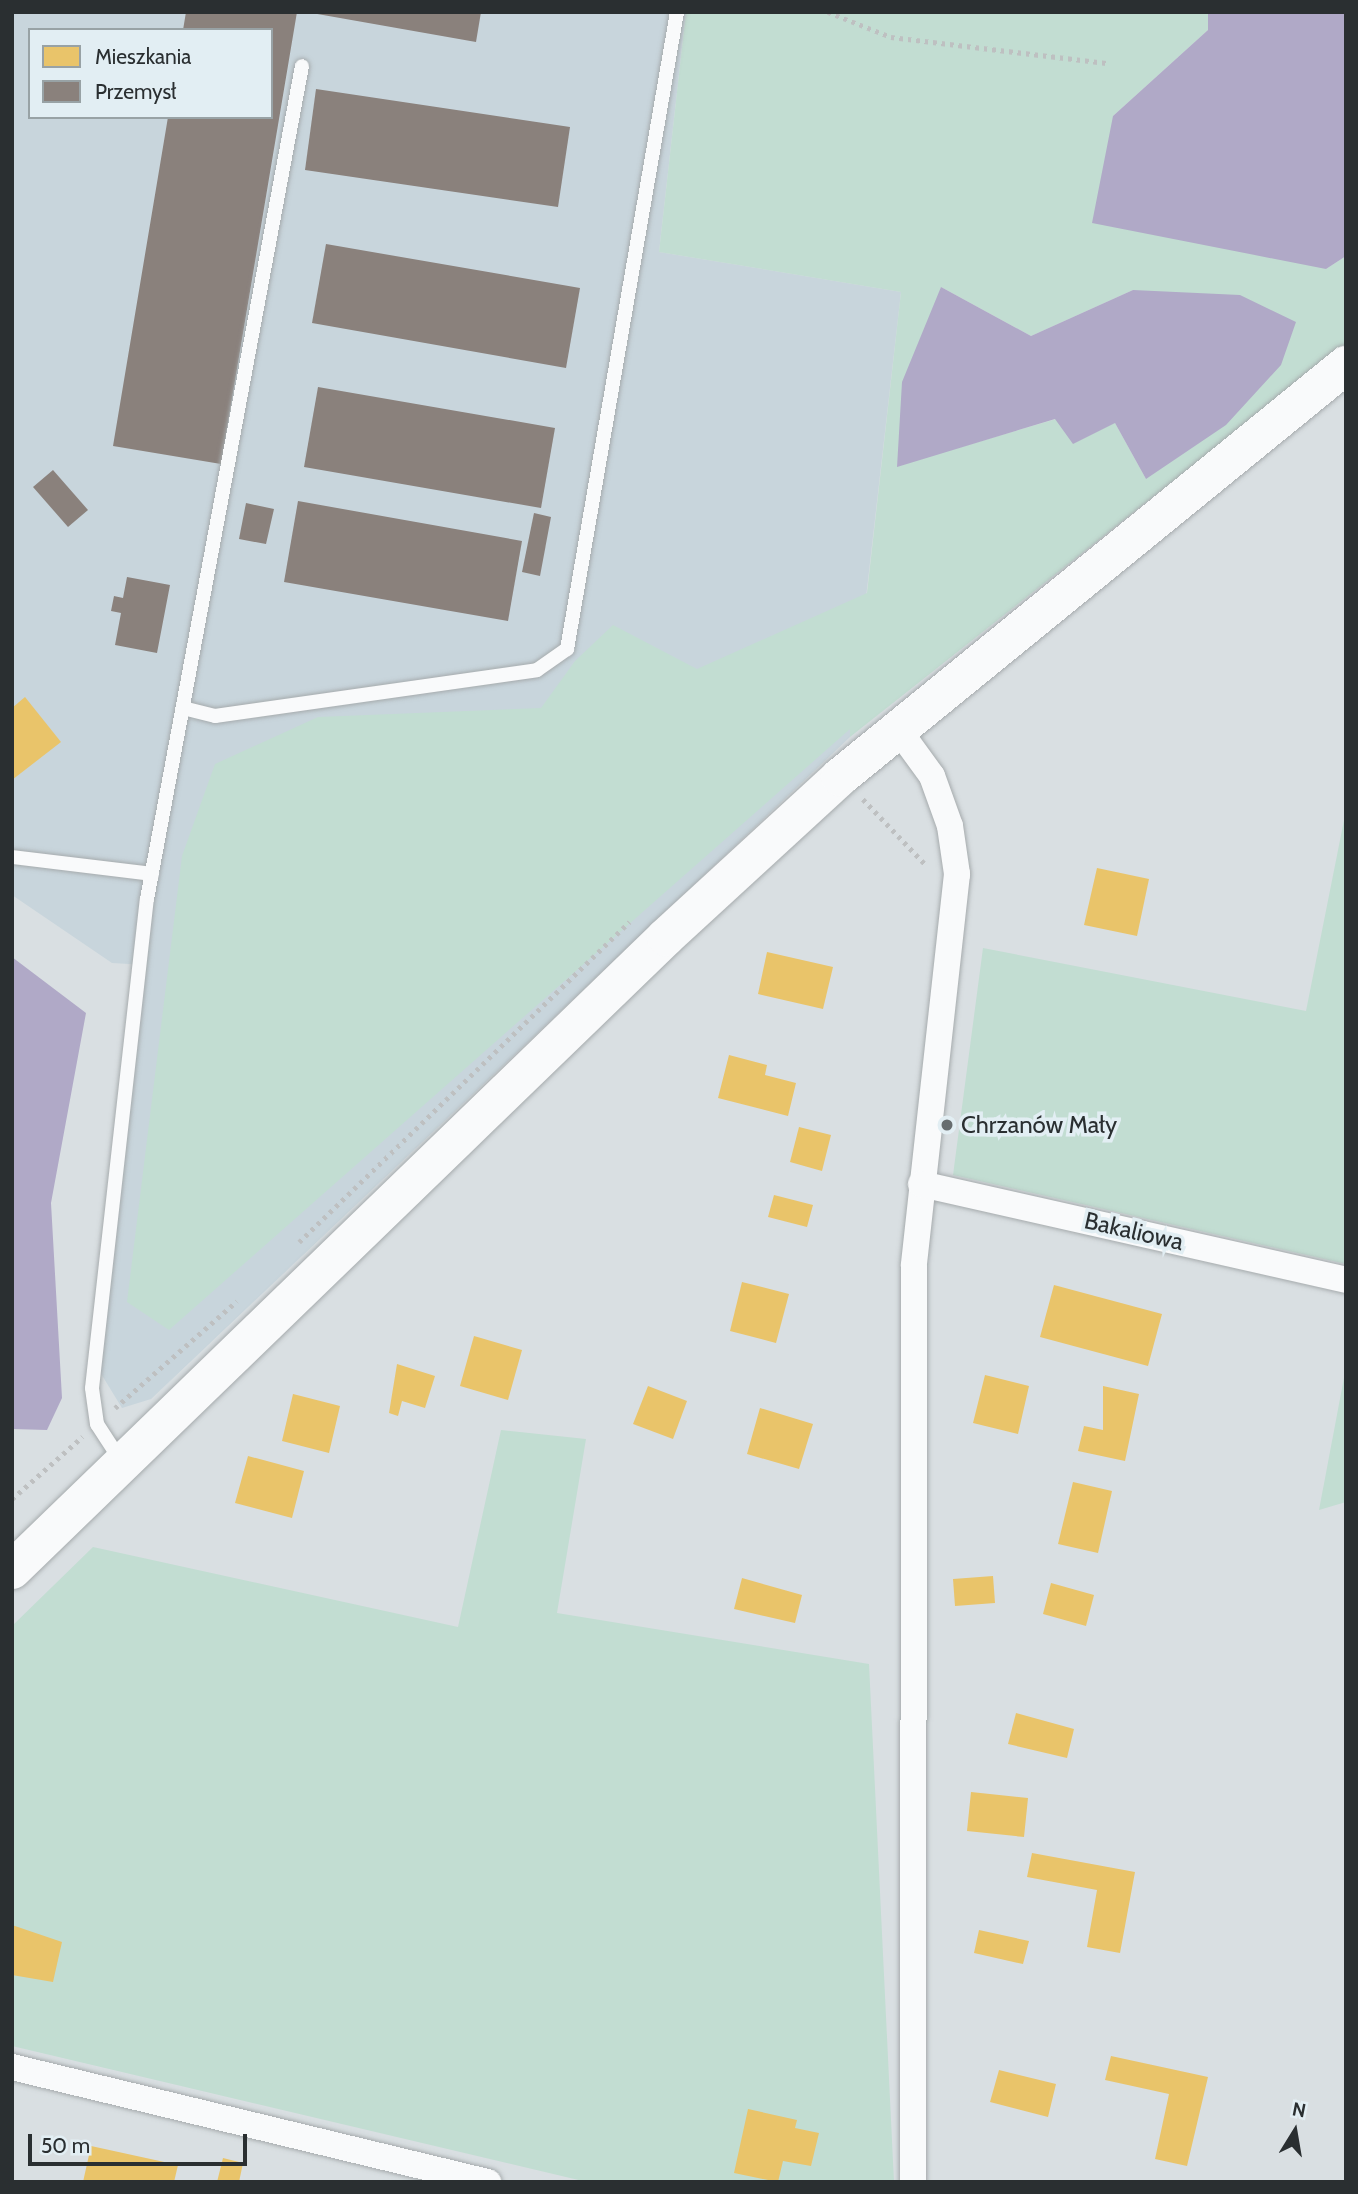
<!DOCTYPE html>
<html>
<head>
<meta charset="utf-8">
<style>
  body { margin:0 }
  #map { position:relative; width:1358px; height:2194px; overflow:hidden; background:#d9dfe2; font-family:Cabin,sans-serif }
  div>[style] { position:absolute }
  .built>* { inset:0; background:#c8d5dc }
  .green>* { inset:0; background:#c2ddd2 }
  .water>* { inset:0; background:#b0a9c7 }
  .homes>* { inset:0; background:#e9c46a }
  .industry>* { inset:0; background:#8a817c }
  .path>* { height:4.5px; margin-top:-2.25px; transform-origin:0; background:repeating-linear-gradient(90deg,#bec0c1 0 3.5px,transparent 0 8.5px) }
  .roads { filter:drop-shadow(0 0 2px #a6abad) drop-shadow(0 0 2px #a6abad) }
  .lane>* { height:14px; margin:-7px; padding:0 7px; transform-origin:7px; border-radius:7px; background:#f9fafb }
  .street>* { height:26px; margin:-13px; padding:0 13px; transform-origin:13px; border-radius:13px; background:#f9fafb }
  .secondary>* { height:38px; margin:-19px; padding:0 19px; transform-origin:19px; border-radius:19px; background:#f9fafb }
  .dots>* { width:19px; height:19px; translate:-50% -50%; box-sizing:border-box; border:4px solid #e2eef3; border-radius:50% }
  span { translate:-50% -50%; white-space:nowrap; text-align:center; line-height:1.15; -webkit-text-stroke:7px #e2eef3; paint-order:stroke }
  .poi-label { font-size:24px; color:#2a2f31 }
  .left { translate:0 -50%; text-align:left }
  .street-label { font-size:24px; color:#2a2f31 }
  .frame { position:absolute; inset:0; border:14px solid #2a2f31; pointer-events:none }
  .legend { position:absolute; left:28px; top:28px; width:245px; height:91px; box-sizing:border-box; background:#e2eef3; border:2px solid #98a2a5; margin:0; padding:9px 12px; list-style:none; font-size:21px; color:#2a2f31 }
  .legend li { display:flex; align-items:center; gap:14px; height:35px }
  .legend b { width:35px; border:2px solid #98a2a5 }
  .north { position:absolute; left:1260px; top:2096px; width:70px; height:70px; -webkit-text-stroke:5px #e2eef3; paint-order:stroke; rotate:11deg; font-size:19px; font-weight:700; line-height:28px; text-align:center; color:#2a2f31 }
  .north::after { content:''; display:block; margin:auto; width:24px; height:32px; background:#2a2f31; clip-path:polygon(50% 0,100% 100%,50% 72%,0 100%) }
  .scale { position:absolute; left:28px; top:2134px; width:219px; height:32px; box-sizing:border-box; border:4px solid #2a2f31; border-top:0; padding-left:9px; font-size:21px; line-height:24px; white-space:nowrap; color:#2a2f31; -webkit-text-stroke:5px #e2eef3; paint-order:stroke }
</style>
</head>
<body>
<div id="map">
  <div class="built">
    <div style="clip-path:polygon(evenodd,12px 12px,686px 12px,659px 252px,901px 292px,850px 737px,151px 1399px,122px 1408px,92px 1359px,146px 965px,112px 963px,12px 895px,12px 12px,30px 30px,271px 30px,271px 117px,30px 117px,30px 30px)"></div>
  </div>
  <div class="green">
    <div style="clip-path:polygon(evenodd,686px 12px,1208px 12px,1208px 30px,1113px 116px,1326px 269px,1346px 256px,1346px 344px,850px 737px,850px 729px,169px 1330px,127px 1302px,182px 856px,215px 764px,318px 717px,541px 708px,575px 661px,613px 625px,697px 669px,867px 593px,901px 292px,659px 252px,686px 12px,941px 287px,1031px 336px,1133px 290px,1146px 479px,1115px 423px,1056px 419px,897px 466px,941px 287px)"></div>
    <div style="clip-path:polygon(1346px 810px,1346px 1264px,953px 1175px,983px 948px,1306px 1011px)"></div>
    <div style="clip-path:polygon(1346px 1367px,1346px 1502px,1319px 1510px)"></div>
    <div style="clip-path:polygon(501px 1430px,586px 1439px,557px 1613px,869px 1664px,894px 2182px,587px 2182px,12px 2046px,12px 1626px,93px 1547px,458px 1627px)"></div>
  </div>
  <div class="water">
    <div style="clip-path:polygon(1208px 12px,1346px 12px,1346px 256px,1326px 269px,1092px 223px,1113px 116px,1208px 30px)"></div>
    <div style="clip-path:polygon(941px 287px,1031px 336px,1133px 290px,1240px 295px,1296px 322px,1281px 365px,1226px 425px,1146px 479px,1115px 423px,1073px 444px,1055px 419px,897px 467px,902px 382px)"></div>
    <div style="clip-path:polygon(12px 957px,86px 1013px,51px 1203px,62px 1398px,47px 1430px,12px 1429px)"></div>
  </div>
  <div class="homes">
    <div style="clip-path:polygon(25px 697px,61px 742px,12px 780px,12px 708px)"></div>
    <div style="clip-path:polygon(1097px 868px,1149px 879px,1137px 936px,1084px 925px)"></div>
    <div style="clip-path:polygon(767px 952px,833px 967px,823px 1009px,758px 994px)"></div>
    <div style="clip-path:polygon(729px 1055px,767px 1065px,765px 1075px,796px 1083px,788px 1116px,718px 1098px)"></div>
    <div style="clip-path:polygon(799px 1127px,831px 1135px,822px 1171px,790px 1162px)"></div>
    <div style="clip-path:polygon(774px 1195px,813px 1205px,807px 1227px,768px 1217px)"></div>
    <div style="clip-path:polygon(742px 1282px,789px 1294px,776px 1343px,730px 1331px)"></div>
    <div style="clip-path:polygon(1054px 1285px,1162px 1314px,1148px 1366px,1040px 1337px)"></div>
    <div style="clip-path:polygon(474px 1336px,522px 1350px,508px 1400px,460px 1386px)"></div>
    <div style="clip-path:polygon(397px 1364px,435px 1376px,425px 1408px,402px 1401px,398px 1416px,389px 1413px)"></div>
    <div style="clip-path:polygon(985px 1375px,1029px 1386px,1018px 1434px,973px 1423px)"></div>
    <div style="clip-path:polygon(648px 1386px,687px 1401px,673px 1439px,633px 1424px)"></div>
    <div style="clip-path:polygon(1103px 1386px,1139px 1394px,1125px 1461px,1078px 1451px,1084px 1426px,1103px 1430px)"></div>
    <div style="clip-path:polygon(293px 1394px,340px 1406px,329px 1453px,282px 1441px)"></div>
    <div style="clip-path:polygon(760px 1408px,813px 1424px,799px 1469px,747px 1454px)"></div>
    <div style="clip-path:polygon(248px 1456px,304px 1471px,292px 1518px,235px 1503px)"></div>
    <div style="clip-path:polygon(1073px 1482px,1112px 1491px,1098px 1553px,1058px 1544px)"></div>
    <div style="clip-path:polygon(993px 1576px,995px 1603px,955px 1606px,953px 1579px)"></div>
    <div style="clip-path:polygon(742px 1578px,802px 1595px,795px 1623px,734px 1609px)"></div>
    <div style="clip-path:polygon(1051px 1583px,1094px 1595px,1086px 1626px,1043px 1614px)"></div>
    <div style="clip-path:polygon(1016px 1713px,1074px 1729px,1067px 1758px,1008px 1744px)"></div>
    <div style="clip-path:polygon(971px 1792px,1028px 1798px,1024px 1837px,967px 1831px)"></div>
    <div style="clip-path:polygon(1032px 1853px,1135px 1872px,1120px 1953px,1087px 1947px,1097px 1890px,1027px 1877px)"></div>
    <div style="clip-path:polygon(12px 1925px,62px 1942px,53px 1982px,12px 1975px)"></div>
    <div style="clip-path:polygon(979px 1930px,1029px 1941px,1023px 1964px,974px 1953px)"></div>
    <div style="clip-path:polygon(1111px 2056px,1208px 2077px,1187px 2166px,1155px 2159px,1169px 2094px,1105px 2080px)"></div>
    <div style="clip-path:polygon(999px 2070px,1056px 2084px,1048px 2117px,990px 2102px)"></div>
    <div style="clip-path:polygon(748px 2109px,797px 2120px,795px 2128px,819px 2133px,811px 2166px,783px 2161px,778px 2182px,734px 2173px)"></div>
    <div style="clip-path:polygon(91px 2146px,178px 2165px,174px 2182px,83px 2182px)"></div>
    <div style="clip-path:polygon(223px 2158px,243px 2163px,239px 2182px,217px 2182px)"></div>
  </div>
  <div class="industry">
    <div style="clip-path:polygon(186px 12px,297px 12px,221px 464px,113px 446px,168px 117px,271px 117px,271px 30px,183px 30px)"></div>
    <div style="clip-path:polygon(306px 12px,481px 12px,476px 42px)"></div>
    <div style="clip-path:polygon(316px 89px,570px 127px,558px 207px,305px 170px)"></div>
    <div style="clip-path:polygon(326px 244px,580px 288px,566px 368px,312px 323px)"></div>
    <div style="clip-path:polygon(318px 387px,555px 428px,541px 508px,304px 467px)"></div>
    <div style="clip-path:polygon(53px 470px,88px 510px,68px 527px,33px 487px)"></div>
    <div style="clip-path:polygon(298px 501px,522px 541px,508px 621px,284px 582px)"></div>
    <div style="clip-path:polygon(246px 503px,274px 509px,266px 544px,239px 539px)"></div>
    <div style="clip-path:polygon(534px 513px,551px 517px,540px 576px,522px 572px)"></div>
    <div style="clip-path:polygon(127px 577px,170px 585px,157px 653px,115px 645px,121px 613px,111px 611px,114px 596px,123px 598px)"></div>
  </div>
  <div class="path">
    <div style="left:828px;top:12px;width:68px;rotate:21.6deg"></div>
    <div style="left:891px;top:37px;width:217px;rotate:6.9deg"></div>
    <div style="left:863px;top:799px;width:93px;rotate:46.3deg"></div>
    <div style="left:299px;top:1242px;width:460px;rotate:-44.1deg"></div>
    <div style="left:115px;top:1408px;width:162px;rotate:-41.3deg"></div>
    <div style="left:12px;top:1499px;width:94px;rotate:-41.5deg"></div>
  </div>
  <div class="roads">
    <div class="lane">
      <div style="left:187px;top:709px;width:29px;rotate:14deg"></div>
      <div style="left:215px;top:716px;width:325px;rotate:-8.1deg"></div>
      <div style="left:537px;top:670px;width:37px;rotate:-35deg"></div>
      <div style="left:567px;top:649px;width:646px;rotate:-80.2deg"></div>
      <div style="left:12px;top:857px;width:141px;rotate:6.9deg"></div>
      <div style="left:121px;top:1461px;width:44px;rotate:-123deg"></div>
      <div style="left:97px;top:1424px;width:36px;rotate:-98deg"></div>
      <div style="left:92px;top:1388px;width:492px;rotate:-83.6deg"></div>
      <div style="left:147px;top:899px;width:847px;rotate:-79.46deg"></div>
    </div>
    <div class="street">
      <div style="left:900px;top:732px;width:54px;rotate:54deg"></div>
      <div style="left:932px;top:776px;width:53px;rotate:70.2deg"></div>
      <div style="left:950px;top:826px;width:49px;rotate:81.7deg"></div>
      <div style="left:957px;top:874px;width:394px;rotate:96.3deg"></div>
      <div style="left:914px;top:1266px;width:916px;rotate:90.06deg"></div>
      <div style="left:921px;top:1184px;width:436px;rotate:12.7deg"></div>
      <div style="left:12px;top:2067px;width:490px;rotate:13.6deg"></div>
    </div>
    <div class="secondary">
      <div style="left:12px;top:1570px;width:910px;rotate:-44.07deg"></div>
      <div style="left:666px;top:937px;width:236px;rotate:-42.6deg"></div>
      <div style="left:840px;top:777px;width:653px;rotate:-39.15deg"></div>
    </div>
  </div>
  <div class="dots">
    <div style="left:947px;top:1125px;background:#676d6f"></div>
  </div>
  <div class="poi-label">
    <span class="left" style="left:961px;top:1125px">Chrzanów Mały</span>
  </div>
  <div class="street-label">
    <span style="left:1134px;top:1231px;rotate:13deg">Bakaliowa</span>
  </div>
  <div class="frame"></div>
  <ul class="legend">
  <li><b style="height:19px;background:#e9c46a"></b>Mieszkania</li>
  <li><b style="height:19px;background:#8a817c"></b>Przemysł</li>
  </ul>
  <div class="north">N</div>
  <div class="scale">50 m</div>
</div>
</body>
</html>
